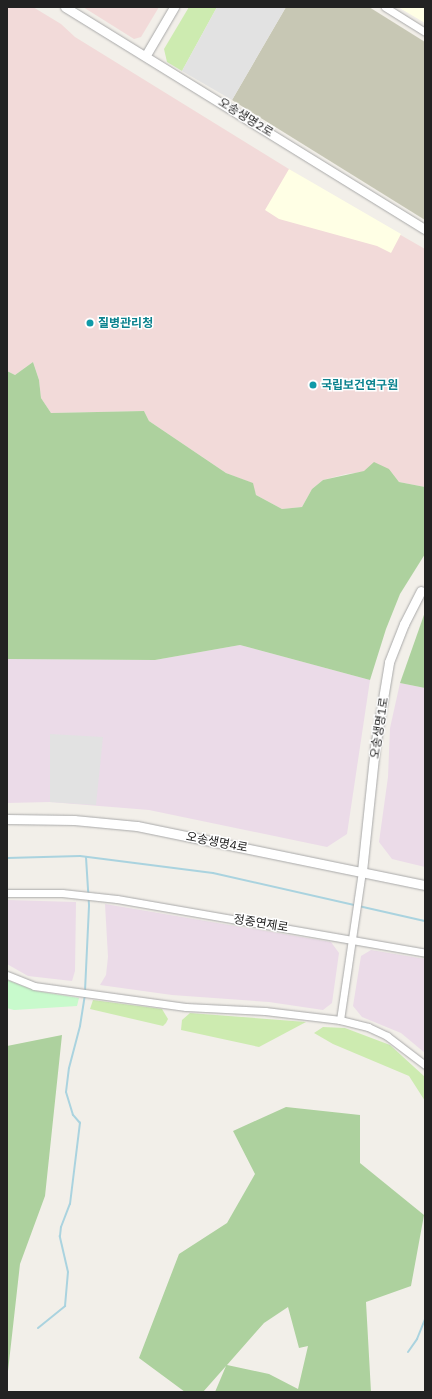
<!DOCTYPE html>
<html>
<head>
<meta charset="utf-8">
<style>
  body { margin:0 }
  #map { position:relative; width:432px; height:1399px; overflow:hidden; background:#f2efe9; font-family:"IBM Plex Sans","Noto Sans KR",sans-serif }
  div>[style] { position:absolute }
  .commercial>* { inset:0; background:#f2dad9 }
  .industrial>* { inset:0; background:#ebdbe8 }
  .education>* { inset:0; background:#ffffe5 }
  .construction>* { inset:0; background:#c7c7b4 }
  .grass>* { inset:0; background:#cdebb0 }
  .forest>* { inset:0; background:#add19e }
  .park>* { inset:0; background:#c8facc }
  .parking>* { inset:0; background:#e2e2e2 }
  .stream>* { height:2px; margin:-1px; padding:0 1px; transform-origin:1px; border-radius:1px; background:#aad3df }
  .roads { filter:drop-shadow(0 0 1px #a9a9a9) drop-shadow(0 0 1px #a9a9a9) }
  .minor>* { height:7px; margin:-3.5px; padding:0 3.5px; transform-origin:3.5px; border-radius:3.5px; background:#fff }
  .tertiary>* { height:9px; margin:-4.5px; padding:0 4.5px; transform-origin:4.5px; border-radius:4.5px; background:#fff }
  .dots>* { width:11px; height:11px; translate:-50% -50%; box-sizing:border-box; border:2px solid #fff; border-radius:50% }
  span { translate:-50% -50%; white-space:nowrap; text-align:center; line-height:1.15; -webkit-text-stroke:3px #fff; paint-order:stroke }
  .street-label { font-size:12px; color:#222 }
  .culture-label { font-size:12px; color:#0d838f; font-weight:700 }
  .left { translate:0 -50%; text-align:left }
  .frame { position:absolute; inset:0; border:8px solid #222; pointer-events:none }
</style>
</head>
<body>
<div id="map">
  <div class="commercial">
    <div style="clip-path:polygon(7px 7px,33px 7px,61px 24px,75px 37px,331px 195px,425px 249px,425px 487px,399px 482px,389px 469px,346px 474px,323px 480px,312px 489px,302px 507px,282px 509px,256px 495px,252px 483px,226px 473px,149px 421px,144px 411px,51px 413px,41px 398px,39px 380px,33px 362px,15px 375px,7px 371px)"></div>
    <div style="clip-path:polygon(83px 7px,159px 7px,141px 37px,134px 39px)"></div>
  </div>
  <div class="industrial">
    <div style="clip-path:polygon(240px 645px,370px 680px,347px 834px,327px 847px,149px 810px,50px 802px,7px 803px,7px 659px,155px 660px)"></div>
    <div style="clip-path:polygon(400px 683px,425px 688px,425px 867px,392px 859px,379px 842px,388px 777px,390px 728px)"></div>
    <div style="clip-path:polygon(7px 900px,76px 902px,75px 971px,72px 981px,28px 976px,7px 964px)"></div>
    <div style="clip-path:polygon(105px 904px,331px 942px,339px 953px,332px 1003px,323px 1010px,269px 1002px,172px 995px,100px 985px,106px 975px,108px 957px)"></div>
    <div style="clip-path:polygon(371px 950px,425px 959px,425px 1053px,401px 1033px,362px 1017px,353px 1006px,361px 956px)"></div>
  </div>
  <div class="education">
    <div style="clip-path:polygon(398px 7px,425px 7px,425px 23px)"></div>
    <div style="clip-path:polygon(289px 169px,401px 234px,391px 253px,377px 246px,279px 219px,265px 210px)"></div>
  </div>
  <div class="construction">
    <div style="clip-path:polygon(286px 7px,369px 7px,425px 42px,425px 220px,232px 100px)"></div>
  </div>
  <div class="grass">
    <div style="clip-path:polygon(189px 7px,217px 7px,182px 71px,167px 62px,164px 49px)"></div>
    <div style="clip-path:polygon(93px 1000px,162px 1009px,168px 1019px,166px 1023px,163px 1026px,90px 1009px)"></div>
    <div style="clip-path:polygon(190px 1013px,306px 1022px,259px 1047px,181px 1030px,182px 1020px)"></div>
    <div style="clip-path:polygon(323px 1027px,345px 1028px,390px 1045px,425px 1077px,425px 1101px,409px 1076px,333px 1044px,314px 1033px)"></div>
  </div>
  <div class="forest">
    <div style="clip-path:polygon(33px 362px,39px 380px,41px 398px,51px 413px,144px 411px,149px 421px,226px 473px,253px 483px,256px 495px,282px 509px,302px 507px,312px 489px,323px 480px,364px 471px,374px 462px,389px 469px,399px 482px,425px 487px,425px 554px,400px 594px,386px 629px,370px 680px,240px 645px,155px 660px,7px 659px,7px 371px,15px 375px)"></div>
    <div style="clip-path:polygon(425px 612px,425px 688px,400px 683px)"></div>
    <div style="clip-path:polygon(62px 1035px,45px 1196px,20px 1264px,7px 1380px,7px 1046px)"></div>
    <div style="clip-path:polygon(evenodd,286px 1107px,360px 1115px,360px 1163px,424px 1215px,411px 1286px,366px 1302px,371px 1392px,215px 1392px,226px 1366px,203px 1392px,185px 1392px,139px 1358px,179px 1254px,227px 1223px,255px 1174px,233px 1131px,286px 1107px,288px 1307px,299px 1348px,308px 1346px,298px 1389px,269px 1374px,227px 1365px,264px 1323px,288px 1307px)"></div>
  </div>
  <div class="park">
    <div style="clip-path:polygon(7px 980px,36px 991px,79px 998px,77px 1006px,14px 1010px,7px 1008px)"></div>
  </div>
  <div class="parking">
    <div style="clip-path:polygon(217px 7px,286px 7px,232px 100px,182px 71px)"></div>
    <div style="clip-path:polygon(50px 734px,103px 737px,96px 805px,50px 802px)"></div>
  </div>
  <div class="stream">
    <div style="left:7px;top:858px;width:73px;rotate:-1.6deg"></div>
    <div style="left:80px;top:856px;width:134px;rotate:7.3deg"></div>
    <div style="left:213px;top:873px;width:217px;rotate:12.8deg"></div>
    <div style="left:85px;top:991px;width:86px;rotate:-87.3deg"></div>
    <div style="left:89px;top:905px;width:48px;rotate:-93.6deg"></div>
    <div style="left:38px;top:1328px;width:35px;rotate:-39deg"></div>
    <div style="left:65px;top:1306px;width:34px;rotate:-85deg"></div>
    <div style="left:68px;top:1272px;width:37px;rotate:-103deg"></div>
    <div style="left:60px;top:1236px;width:9px;rotate:-84deg"></div>
    <div style="left:61px;top:1227px;width:25px;rotate:-69deg"></div>
    <div style="left:70px;top:1204px;width:82px;rotate:-83deg"></div>
    <div style="left:80px;top:1123px;width:11px;rotate:-131deg"></div>
    <div style="left:73px;top:1115px;width:24px;rotate:-107deg"></div>
    <div style="left:66px;top:1092px;width:24px;rotate:-83deg"></div>
    <div style="left:69px;top:1068px;width:43px;rotate:-75.3deg"></div>
    <div style="left:80px;top:1026px;width:31px;rotate:-81deg"></div>
    <div style="left:408px;top:1352px;width:16px;rotate:-55deg"></div>
    <div style="left:417px;top:1339px;width:22px;rotate:-68deg"></div>
  </div>
  <div class="roads">
    <div class="minor">
      <div style="left:385px;top:7px;width:47px;rotate:32deg"></div>
      <div style="left:7px;top:893px;width:55px"></div>
      <div style="left:62px;top:893px;width:55px;rotate:6.2deg"></div>
      <div style="left:117px;top:899px;width:313px;rotate:9.9deg"></div>
      <div style="left:7px;top:975px;width:29px;rotate:22deg"></div>
      <div style="left:34px;top:986px;width:153px;rotate:7.9deg"></div>
      <div style="left:186px;top:1007px;width:79px;rotate:2.9deg"></div>
      <div style="left:265px;top:1011px;width:76px;rotate:6.8deg"></div>
      <div style="left:340px;top:1020px;width:29px;rotate:14deg"></div>
      <div style="left:368px;top:1027px;width:21px;rotate:25deg"></div>
      <div style="left:387px;top:1036px;width:48px;rotate:37.3deg"></div>
      <div style="left:340px;top:1020px;width:151px;rotate:-81.6deg"></div>
    </div>
    <div class="tertiary">
      <div style="left:65px;top:7px;width:423px;rotate:31.7deg"></div>
      <div style="left:146px;top:55px;width:56px;rotate:-59.7deg"></div>
      <div style="left:7px;top:819px;width:67px;rotate:0.9deg"></div>
      <div style="left:74px;top:820px;width:63px;rotate:5.4deg"></div>
      <div style="left:137px;top:826px;width:294px;rotate:11.6deg"></div>
      <div style="left:362px;top:871px;width:125px;rotate:-84deg"></div>
      <div style="left:375px;top:747px;width:86px;rotate:-80.6deg"></div>
      <div style="left:389px;top:662px;width:41px;rotate:-68.5deg"></div>
      <div style="left:404px;top:624px;width:37px;rotate:-63deg"></div>
    </div>
  </div>
  <div class="dots">
    <div style="left:90px;top:323px;background:#0f9aa8"></div>
    <div style="left:313px;top:385px;background:#0f9aa8"></div>
  </div>
  <div class="street-label">
    <span style="left:246px;top:117px;rotate:32deg">오송생명2로</span>
    <span style="left:379px;top:728px;rotate:-81deg">오송생명1로</span>
    <span style="left:217px;top:842px;rotate:11deg">오송생명4로</span>
    <span style="left:261px;top:923px;rotate:9deg">정중연제로</span>
  </div>
  <div class="culture-label">
    <span class="left" style="left:98px;top:323px">질병관리청</span>
    <span class="left" style="left:321px;top:385px">국립보건연구원</span>
  </div>
  <div class="frame"></div>
</div>
</body>
</html>
